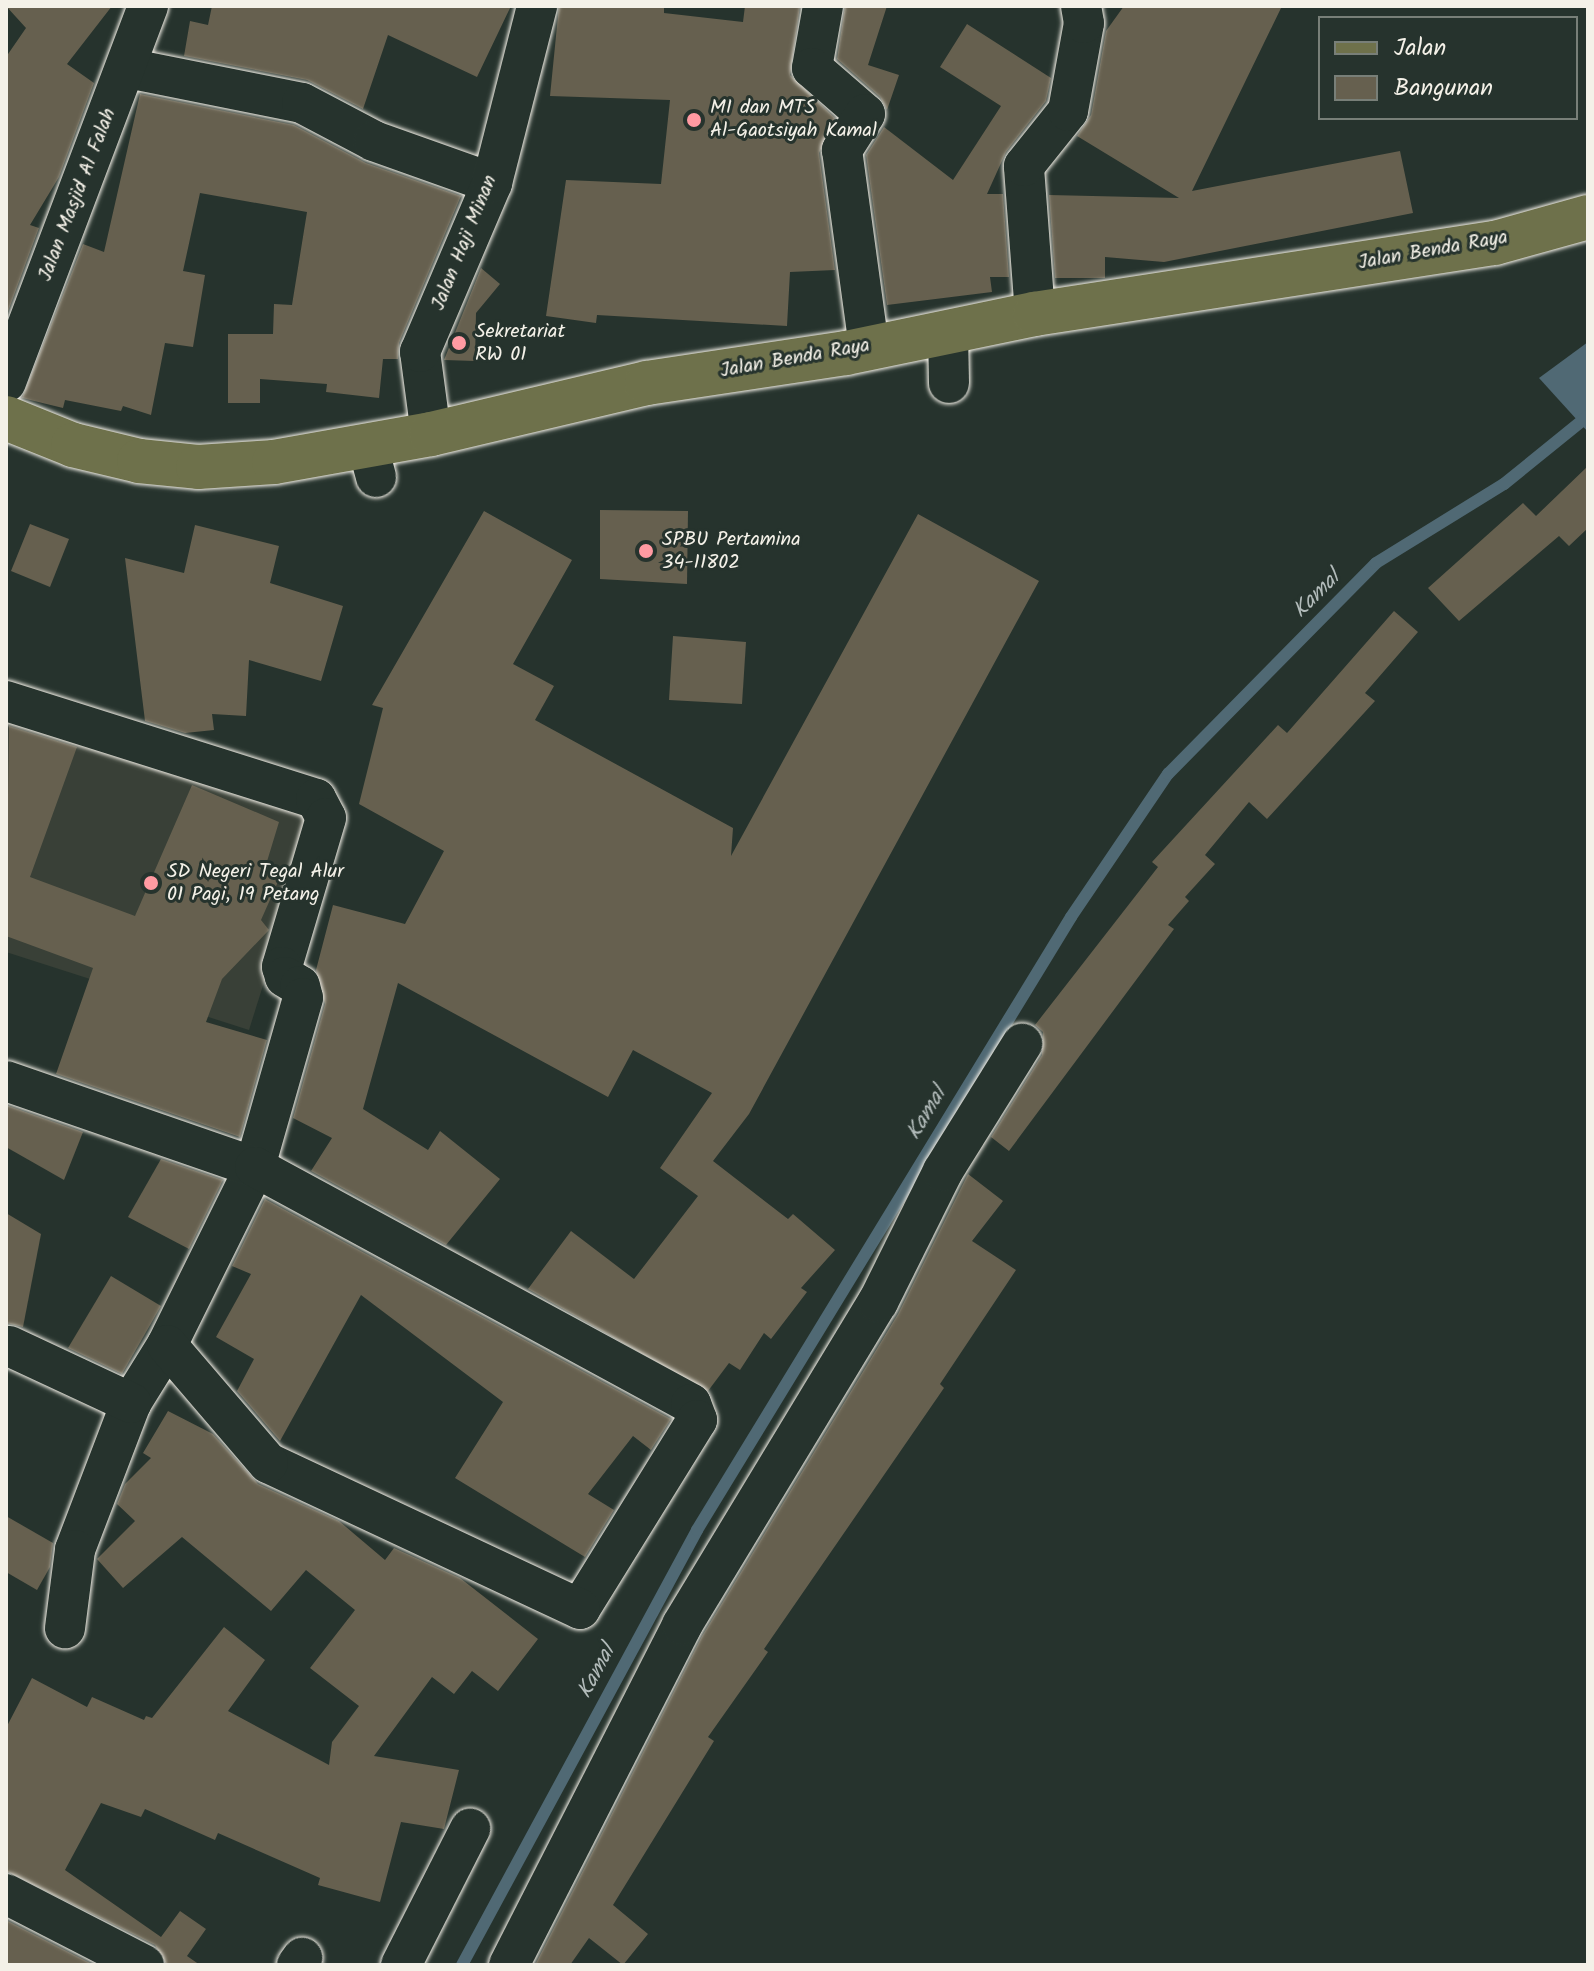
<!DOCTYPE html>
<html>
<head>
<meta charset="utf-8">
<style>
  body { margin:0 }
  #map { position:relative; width:1594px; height:1971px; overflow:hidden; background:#26332d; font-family:Kalam,sans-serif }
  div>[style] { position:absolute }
  .built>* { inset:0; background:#394037 }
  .water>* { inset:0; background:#506974 }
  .stream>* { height:12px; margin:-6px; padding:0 6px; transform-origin:6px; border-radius:6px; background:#506974 }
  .building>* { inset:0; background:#66604f }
  .roads { filter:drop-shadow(0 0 2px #f4f1e8) drop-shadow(0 0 2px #f4f1e8) }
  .minor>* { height:40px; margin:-20px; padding:0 20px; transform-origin:20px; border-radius:20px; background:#26332d }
  .major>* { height:44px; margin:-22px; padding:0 22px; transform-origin:22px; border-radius:22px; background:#6e714b }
  .dots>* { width:22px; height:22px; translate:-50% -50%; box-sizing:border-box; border:4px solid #26332d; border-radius:50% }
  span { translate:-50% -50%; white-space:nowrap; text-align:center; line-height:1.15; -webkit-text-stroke:6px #26332d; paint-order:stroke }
  .poi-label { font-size:20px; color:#f4f1e8 }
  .left { translate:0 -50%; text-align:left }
  .street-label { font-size:20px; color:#f4f1e8 }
  .water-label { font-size:22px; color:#b2bbba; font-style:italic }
  .frame { position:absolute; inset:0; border:8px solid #f4f1e8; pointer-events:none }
  .legend { position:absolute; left:1318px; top:16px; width:260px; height:104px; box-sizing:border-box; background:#26332d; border:2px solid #787f78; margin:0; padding:10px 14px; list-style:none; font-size:24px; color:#f4f1e8 }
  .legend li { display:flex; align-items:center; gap:16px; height:40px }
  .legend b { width:40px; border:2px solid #787f78 }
</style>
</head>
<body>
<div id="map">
  <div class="built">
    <div style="clip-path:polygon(6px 712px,317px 814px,249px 1030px,6px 952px)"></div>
  </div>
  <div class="water">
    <div style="clip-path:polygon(1588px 342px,1588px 432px,1539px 378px)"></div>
  </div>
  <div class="stream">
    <div style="left:462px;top:1965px;width:494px;rotate:-61.6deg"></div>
    <div style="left:697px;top:1530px;width:718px;rotate:-58.61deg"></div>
    <div style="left:1071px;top:917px;width:173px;rotate:-55.9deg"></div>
    <div style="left:1168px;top:774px;width:296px;rotate:-45.4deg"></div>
    <div style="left:1376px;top:563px;width:150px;rotate:-31.7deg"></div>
    <div style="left:1504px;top:484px;width:108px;rotate:-39deg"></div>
  </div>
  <div class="building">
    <div style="clip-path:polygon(6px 6px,112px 6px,67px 64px,94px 83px,59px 177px,30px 225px,39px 228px,6px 317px,6px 57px,26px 28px)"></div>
    <div style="clip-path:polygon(212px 6px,511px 6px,477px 77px,388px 35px,363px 109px,307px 80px,184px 56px,190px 21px,208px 25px)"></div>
    <div style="clip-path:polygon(559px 6px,664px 6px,664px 13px,743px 22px,745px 6px,800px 6px,790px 75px,835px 118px,819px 153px,835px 270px,790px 272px,787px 326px,597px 315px,596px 323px,546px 316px,566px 180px,661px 184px,670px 100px,550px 96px)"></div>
    <div style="clip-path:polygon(845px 6px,887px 6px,868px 65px,899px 75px,887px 110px,880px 97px,837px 59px)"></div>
    <div style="clip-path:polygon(1124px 6px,1282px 6px,1192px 191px,1400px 151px,1413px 213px,1164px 262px,1105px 257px,1105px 278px,1055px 278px,1049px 195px,1179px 198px,1077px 136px,1091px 115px,1106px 31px)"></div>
    <div style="clip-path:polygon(967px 24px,1051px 78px,1046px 101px,1006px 152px,987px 194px,1003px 194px,1009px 277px,990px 277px,992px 292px,887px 305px,866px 155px,884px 127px,953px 180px,1001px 106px,940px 67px)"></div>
    <div style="clip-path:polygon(140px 94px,294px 125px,366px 163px,461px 196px,399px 343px,398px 359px,383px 359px,379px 398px,326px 392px,327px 384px,260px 379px,260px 403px,228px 403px,228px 334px,273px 334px,274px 304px,292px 305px,307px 212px,200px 193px,183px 271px,205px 275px,193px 347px,165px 343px,151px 415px,123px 406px,121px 411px,65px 400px,63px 408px,22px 398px,83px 244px,104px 252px)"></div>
    <div style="clip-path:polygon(481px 268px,500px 284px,476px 313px,475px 361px,444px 360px)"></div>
    <div style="clip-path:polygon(1588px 466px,1588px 528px,1569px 546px,1559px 536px,1459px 621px,1428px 588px,1523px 503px,1536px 516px)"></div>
    <div style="clip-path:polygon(600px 510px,688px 511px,687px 584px,600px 579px)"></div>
    <div style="clip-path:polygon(484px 511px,572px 560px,513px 664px,554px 686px,535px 720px,733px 828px,731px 856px,918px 514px,1039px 581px,749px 1114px,713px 1161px,788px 1219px,793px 1214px,835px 1250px,801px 1288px,807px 1292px,771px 1339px,764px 1333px,740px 1370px,729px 1363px,708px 1391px,528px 1289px,571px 1231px,634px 1279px,698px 1196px,660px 1168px,712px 1093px,633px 1050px,608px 1097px,398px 983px,363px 1109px,428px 1150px,440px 1131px,500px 1179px,446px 1245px,311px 1171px,332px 1138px,293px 1118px,325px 1004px,316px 970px,333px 905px,405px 924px,444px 851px,359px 804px,383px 708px,372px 705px)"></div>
    <div style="clip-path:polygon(30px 524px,69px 539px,50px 587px,11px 571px)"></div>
    <div style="clip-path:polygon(195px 525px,279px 546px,270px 583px,343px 606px,321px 681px,249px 660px,246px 716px,212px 714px,214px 730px,185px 733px,145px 721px,125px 558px,184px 573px)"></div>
    <div style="clip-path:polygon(1394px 611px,1418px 632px,1365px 693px,1375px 701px,1267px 819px,1249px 802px,1205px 855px,1215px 864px,1185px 897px,1189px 901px,1168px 925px,1174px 929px,1009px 1151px,991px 1137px,1042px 1055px,1043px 1032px,1035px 1025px,1158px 867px,1152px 862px,1278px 725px,1287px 733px)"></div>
    <div style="clip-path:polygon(673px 636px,746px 642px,742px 704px,669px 700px)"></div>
    <div style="clip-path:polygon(9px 726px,77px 747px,30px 877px,135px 916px,192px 785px,279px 822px,265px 868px,281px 875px,261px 920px,269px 930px,222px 979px,206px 1022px,267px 1040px,240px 1137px,56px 1074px,93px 968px,6px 936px)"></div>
    <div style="clip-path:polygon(6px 1105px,83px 1132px,64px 1180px,6px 1147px)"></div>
    <div style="clip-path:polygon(161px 1159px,223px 1180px,189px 1249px,128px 1217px)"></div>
    <div style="clip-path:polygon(968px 1174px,1003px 1201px,972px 1241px,1016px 1270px,940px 1384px,944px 1388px,764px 1649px,768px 1652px,708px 1737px,714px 1741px,613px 1905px,648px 1934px,623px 1965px,589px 1938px,570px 1965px,535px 1965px,702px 1636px,898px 1314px)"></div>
    <div style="clip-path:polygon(265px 1199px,671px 1419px,651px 1450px,633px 1436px,588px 1494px,614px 1510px,585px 1557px,455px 1478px,503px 1402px,361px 1295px,280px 1441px,237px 1391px,254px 1359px,216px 1337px,251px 1274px,232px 1266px)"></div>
    <div style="clip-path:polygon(6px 1213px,41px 1234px,23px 1327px,6px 1323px)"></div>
    <div style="clip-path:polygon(111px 1276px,161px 1306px,122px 1374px,68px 1348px)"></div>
    <div style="clip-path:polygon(168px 1411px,213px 1434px,258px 1484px,339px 1521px,385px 1560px,394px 1548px,460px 1578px,538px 1639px,498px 1691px,472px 1671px,454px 1694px,432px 1677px,374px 1756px,459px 1770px,444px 1829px,401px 1822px,380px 1902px,318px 1885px,320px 1878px,218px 1833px,215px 1840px,145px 1809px,141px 1817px,101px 1803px,65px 1870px,161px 1937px,180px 1911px,206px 1929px,187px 1956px,200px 1965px,167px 1965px,155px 1945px,6px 1871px,6px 1728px,32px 1678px,87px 1707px,92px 1697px,144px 1720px,146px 1716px,152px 1718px,224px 1627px,265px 1660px,228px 1711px,329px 1765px,332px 1742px,359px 1706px,310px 1668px,355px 1610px,306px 1570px,271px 1611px,182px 1537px,123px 1588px,97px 1559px,135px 1521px,117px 1504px,125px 1484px,151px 1458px,143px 1453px)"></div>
    <div style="clip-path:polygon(6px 1516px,53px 1543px,50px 1567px,37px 1590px,6px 1572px)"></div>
    <div style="clip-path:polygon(6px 1920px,94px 1965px,6px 1965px)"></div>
  </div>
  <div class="roads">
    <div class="minor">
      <div style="left:823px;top:6px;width:63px;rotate:100.1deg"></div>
      <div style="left:812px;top:68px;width:70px;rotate:41deg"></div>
      <div style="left:865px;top:114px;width:43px;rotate:122.6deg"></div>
      <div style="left:842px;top:150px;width:199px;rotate:82.2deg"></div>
      <div style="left:127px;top:68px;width:178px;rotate:11.3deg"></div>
      <div style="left:302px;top:103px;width:81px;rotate:27.8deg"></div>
      <div style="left:374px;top:141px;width:125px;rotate:19.6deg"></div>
      <div style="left:1035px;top:314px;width:148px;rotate:-94.3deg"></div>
      <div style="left:1024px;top:166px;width:70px;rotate:-51.3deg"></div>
      <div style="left:1068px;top:111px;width:89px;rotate:-79.7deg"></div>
      <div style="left:1084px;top:23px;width:17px;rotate:-100deg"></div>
      <div style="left:948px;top:331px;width:52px;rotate:88.9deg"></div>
      <div style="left:6px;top:382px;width:402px;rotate:-69.3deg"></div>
      <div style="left:431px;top:434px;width:83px;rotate:-97.6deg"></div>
      <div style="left:420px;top:352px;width:184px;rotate:-66.9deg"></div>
      <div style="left:492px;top:183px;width:183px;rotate:-75.7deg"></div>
      <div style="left:368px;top:447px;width:31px;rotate:75deg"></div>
      <div style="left:6px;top:701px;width:325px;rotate:17.5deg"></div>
      <div style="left:316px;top:799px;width:21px;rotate:62deg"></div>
      <div style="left:326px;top:818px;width:155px;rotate:106.5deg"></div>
      <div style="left:282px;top:967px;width:10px;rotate:73deg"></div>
      <div style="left:285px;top:977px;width:17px;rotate:31deg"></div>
      <div style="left:300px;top:986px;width:12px;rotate:76deg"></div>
      <div style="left:303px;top:998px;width:176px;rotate:105.9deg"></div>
      <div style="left:255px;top:1167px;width:199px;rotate:116.3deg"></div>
      <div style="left:167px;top:1345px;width:68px;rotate:121.8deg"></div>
      <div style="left:131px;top:1403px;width:157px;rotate:110.9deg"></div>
      <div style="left:75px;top:1550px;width:79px;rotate:97.3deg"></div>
      <div style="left:6px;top:1081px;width:263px;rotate:19.1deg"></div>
      <div style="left:255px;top:1167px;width:496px;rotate:28.5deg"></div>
      <div style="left:691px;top:1404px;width:17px;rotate:69deg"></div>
      <div style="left:697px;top:1420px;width:222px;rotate:121.8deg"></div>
      <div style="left:580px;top:1609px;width:344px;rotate:-154.9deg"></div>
      <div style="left:268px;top:1463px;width:155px;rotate:-130.6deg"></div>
      <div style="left:9px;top:1346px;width:135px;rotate:25deg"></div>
      <div style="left:6px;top:1894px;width:155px;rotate:27.2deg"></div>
      <div style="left:297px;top:1965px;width:9px;rotate:-54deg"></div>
      <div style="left:401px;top:1965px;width:153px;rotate:-63.1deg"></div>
      <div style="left:509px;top:1965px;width:381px;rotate:-63deg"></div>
      <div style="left:682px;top:1625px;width:378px;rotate:-58.8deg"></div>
      <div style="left:878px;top:1302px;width:146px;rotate:-63.6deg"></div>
      <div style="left:943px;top:1171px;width:150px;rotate:-58.1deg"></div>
    </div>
    <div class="major">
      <div style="left:6px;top:418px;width:72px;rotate:21.9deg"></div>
      <div style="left:73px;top:445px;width:68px;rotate:13.6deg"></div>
      <div style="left:139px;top:461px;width:59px;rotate:5.8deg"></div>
      <div style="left:198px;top:467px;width:76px;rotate:-3.8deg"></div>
      <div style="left:274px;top:462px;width:159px;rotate:-10.1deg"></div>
      <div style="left:431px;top:434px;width:222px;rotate:-13.3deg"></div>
      <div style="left:647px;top:383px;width:201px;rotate:-8.6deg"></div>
      <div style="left:846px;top:353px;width:193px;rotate:-11.7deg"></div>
      <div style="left:1035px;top:314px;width:465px;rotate:-8.8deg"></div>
      <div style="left:1495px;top:243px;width:97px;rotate:-15.6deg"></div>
    </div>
  </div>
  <div class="dots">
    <div style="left:694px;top:120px;background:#ff9aa2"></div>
    <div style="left:459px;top:343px;background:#ff9aa2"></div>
    <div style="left:646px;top:551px;background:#ff9aa2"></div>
    <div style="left:151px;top:883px;background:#ff9aa2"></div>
  </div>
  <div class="poi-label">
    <span class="left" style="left:710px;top:120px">MI dan MTS<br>Al-Gaotsiyah Kamal</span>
    <span class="left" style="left:475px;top:344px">Sekretariat<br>RW 01</span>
    <span class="left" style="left:662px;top:552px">SPBU Pertamina<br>34-11802</span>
    <span class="left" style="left:167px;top:884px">SD Negeri Tegal Alur<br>01 Pagi, 19 Petang</span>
  </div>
  <div class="street-label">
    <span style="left:78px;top:195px;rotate:-69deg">Jalan Masjid Al Falah</span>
    <span style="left:465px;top:243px;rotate:-68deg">Jalan Haji Minan</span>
    <span style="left:1433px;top:251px;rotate:-10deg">Jalan Benda Raya</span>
    <span style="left:795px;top:359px;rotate:-10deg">Jalan Benda Raya</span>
  </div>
  <div class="water-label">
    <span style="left:1317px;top:595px;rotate:-45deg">Kamal</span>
    <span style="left:927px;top:1114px;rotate:-59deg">Kamal</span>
    <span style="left:597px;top:1672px;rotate:-62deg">Kamal</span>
  </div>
  <div class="frame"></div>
  <ul class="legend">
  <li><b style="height:10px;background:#6e714b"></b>Jalan</li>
  <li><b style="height:22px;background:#66604f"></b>Bangunan</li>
  </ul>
</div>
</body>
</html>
